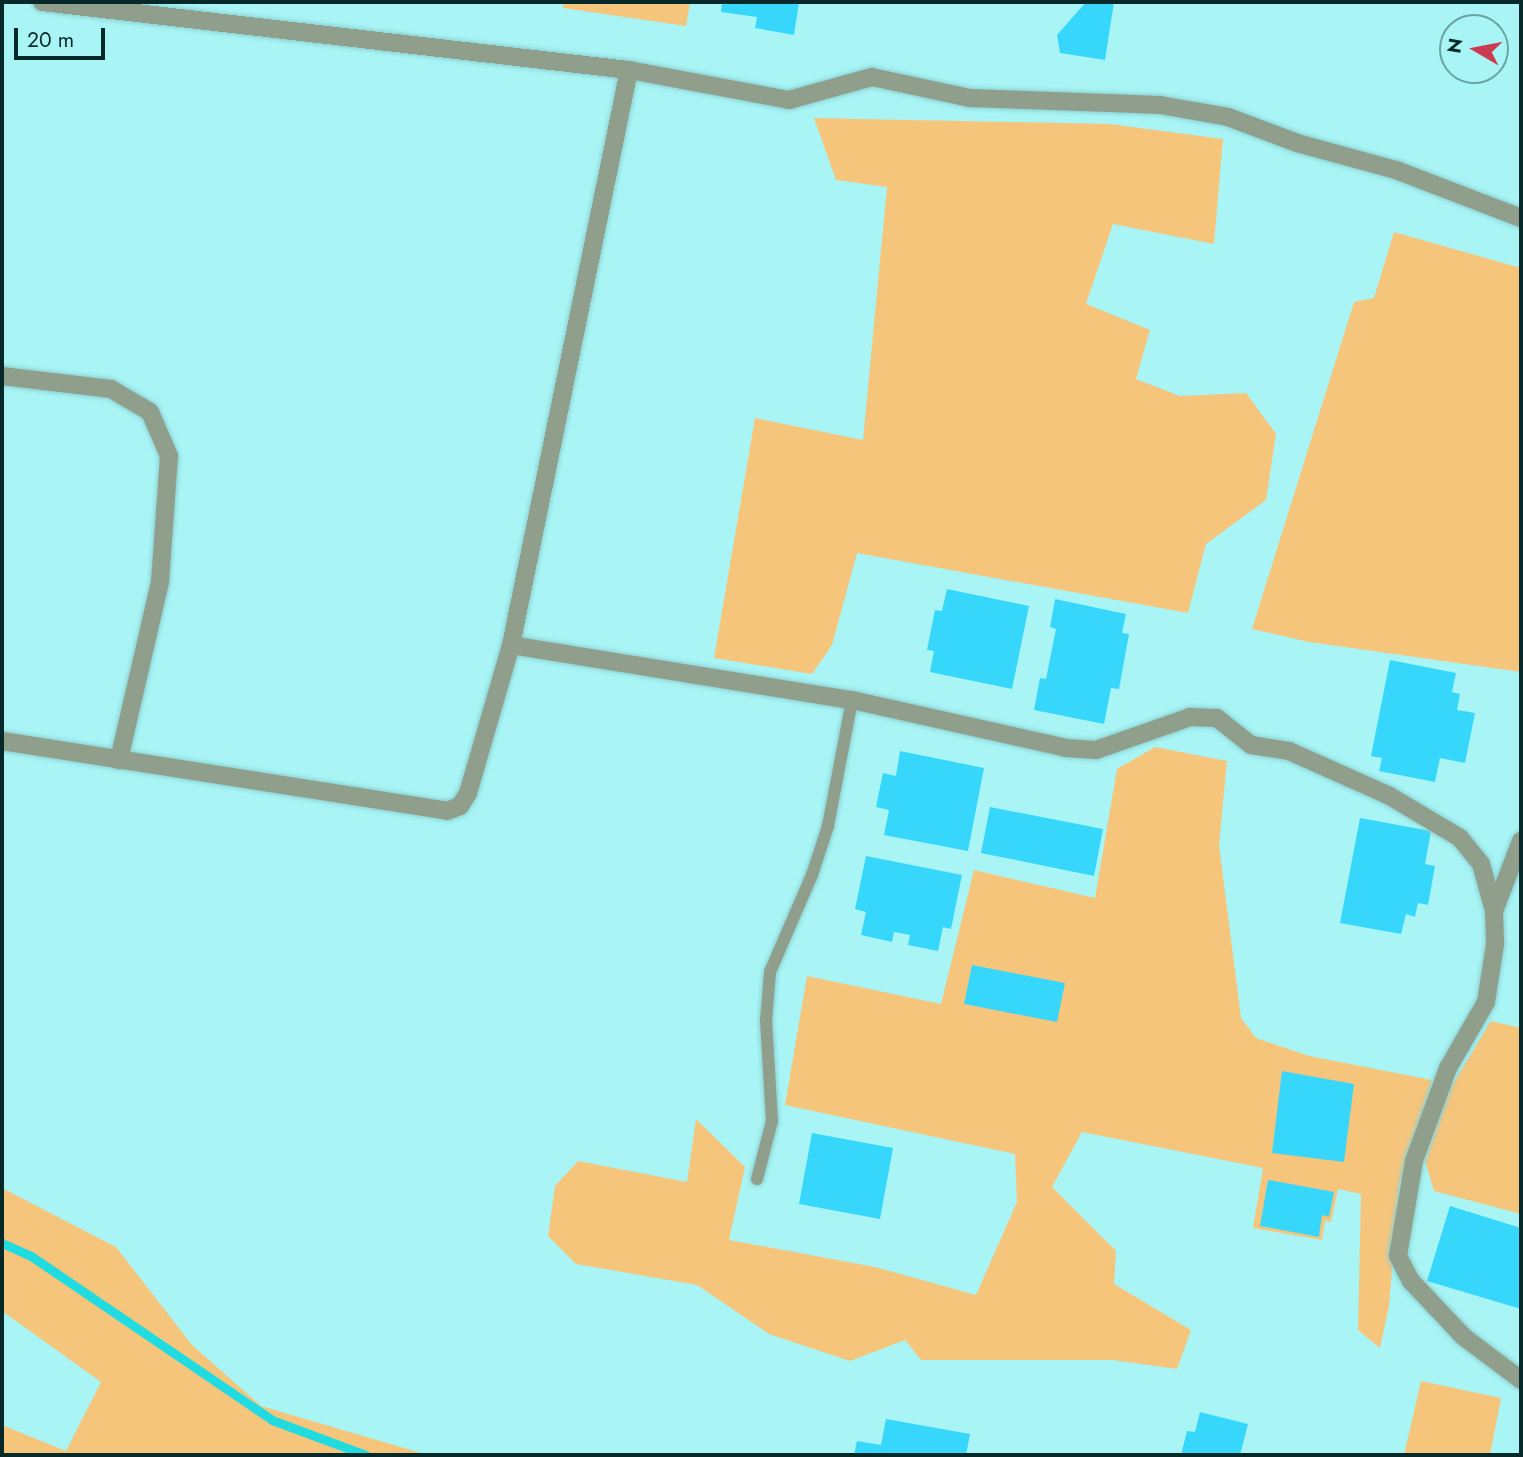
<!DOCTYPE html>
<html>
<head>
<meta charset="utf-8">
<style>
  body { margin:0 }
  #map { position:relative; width:1523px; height:1457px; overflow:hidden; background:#a9f5f6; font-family:Jost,sans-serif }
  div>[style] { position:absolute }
  .green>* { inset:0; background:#f6c57c }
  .stream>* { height:9px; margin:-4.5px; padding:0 4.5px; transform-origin:4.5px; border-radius:4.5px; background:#20dbdf }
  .building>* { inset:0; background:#37d7fb }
  .roads { filter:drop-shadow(0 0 2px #8cd0d1) drop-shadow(0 0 2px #8cd0d1) }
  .service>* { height:12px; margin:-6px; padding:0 6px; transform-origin:6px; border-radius:6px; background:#909f8b }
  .minor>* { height:18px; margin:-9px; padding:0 9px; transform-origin:9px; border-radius:9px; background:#909f8b }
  span { translate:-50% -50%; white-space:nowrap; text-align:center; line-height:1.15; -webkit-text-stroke:6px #a9f5f6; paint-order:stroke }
  .frame { position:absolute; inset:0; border:4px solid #08292a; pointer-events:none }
  .north { position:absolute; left:1439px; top:14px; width:70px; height:70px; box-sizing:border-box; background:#a9f5f6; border:2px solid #69a3a4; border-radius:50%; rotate:280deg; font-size:19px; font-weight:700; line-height:28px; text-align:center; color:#08292a }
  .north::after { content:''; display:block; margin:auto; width:24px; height:32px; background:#cc3c50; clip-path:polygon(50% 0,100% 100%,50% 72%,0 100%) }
  .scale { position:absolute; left:14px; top:28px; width:91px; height:32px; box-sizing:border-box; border:4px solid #08292a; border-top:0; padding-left:9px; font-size:21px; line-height:24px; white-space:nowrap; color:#08292a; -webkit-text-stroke:5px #a9f5f6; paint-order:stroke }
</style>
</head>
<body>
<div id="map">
  <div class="green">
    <div style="clip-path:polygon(563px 2px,690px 2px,686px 26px,563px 8px)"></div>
    <div style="clip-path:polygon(814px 118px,1110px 124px,1223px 139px,1214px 244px,1113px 224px,1086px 304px,1150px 330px,1136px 379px,1180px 396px,1246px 393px,1276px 434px,1266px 500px,1206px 544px,1188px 613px,857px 553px,832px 645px,812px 674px,714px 658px,755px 418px,863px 440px,887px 187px,836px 180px)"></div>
    <div style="clip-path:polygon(1394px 232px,1521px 268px,1521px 672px,1309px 642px,1252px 629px,1354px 302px,1374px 298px)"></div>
    <div style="clip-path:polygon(1155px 747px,1227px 761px,1219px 845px,1241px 1018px,1256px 1038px,1309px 1056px,1432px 1080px,1399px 1186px,1389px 1306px,1380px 1348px,1358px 1330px,1361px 1194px,1338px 1189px,1331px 1222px,1325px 1221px,1322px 1240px,1253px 1228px,1263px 1168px,1082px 1132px,1052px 1187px,1116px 1251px,1114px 1284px,1191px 1330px,1177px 1369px,1113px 1360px,921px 1360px,905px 1340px,850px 1361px,769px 1334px,697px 1285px,576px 1264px,548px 1236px,555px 1186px,578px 1161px,687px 1182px,696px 1119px,745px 1167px,729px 1240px,875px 1267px,976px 1295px,1017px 1202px,1015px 1154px,785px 1105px,807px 976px,941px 1004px,974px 870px,1095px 898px,1117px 769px)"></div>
    <div style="clip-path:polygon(1491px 1021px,1521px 1028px,1521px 1214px,1434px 1191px,1425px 1161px,1451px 1087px)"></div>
    <div style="clip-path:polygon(2px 1188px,116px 1247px,192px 1345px,261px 1406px,428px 1455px,2px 1455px,2px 1425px,66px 1451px,101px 1382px,2px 1311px)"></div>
    <div style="clip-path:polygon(1421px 1381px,1501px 1398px,1490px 1455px,1404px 1455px)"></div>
  </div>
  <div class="stream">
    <div style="left:2px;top:1243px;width:32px;rotate:24deg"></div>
    <div style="left:31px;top:1256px;width:292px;rotate:34.2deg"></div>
    <div style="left:272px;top:1420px;width:100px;rotate:20.4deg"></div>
  </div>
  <div class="building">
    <div style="clip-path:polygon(722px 2px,799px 2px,794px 35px,755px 28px,757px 17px,721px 12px)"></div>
    <div style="clip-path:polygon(1086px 2px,1114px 2px,1105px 60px,1060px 53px,1057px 35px)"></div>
    <div style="clip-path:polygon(947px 589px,1029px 606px,1012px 689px,930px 672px,934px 651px,927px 650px,935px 610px,942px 611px)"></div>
    <div style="clip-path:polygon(1055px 599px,1126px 614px,1122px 633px,1129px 634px,1119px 689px,1111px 688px,1104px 724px,1034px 710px,1040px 678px,1046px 679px,1056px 629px,1050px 627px)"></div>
    <div style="clip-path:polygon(1390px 660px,1456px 673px,1452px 692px,1460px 694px,1457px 710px,1475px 713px,1465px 763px,1440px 758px,1435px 782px,1379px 771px,1382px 758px,1371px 756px)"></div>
    <div style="clip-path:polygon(900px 751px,984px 768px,968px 851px,884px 835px,889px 810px,876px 807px,883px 773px,896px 776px)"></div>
    <div style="clip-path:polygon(990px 807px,1103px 829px,1094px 876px,981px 853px)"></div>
    <div style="clip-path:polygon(1360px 818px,1431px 831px,1425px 864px,1435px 866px,1428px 905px,1418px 903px,1415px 917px,1406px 914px,1401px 934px,1340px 923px)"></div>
    <div style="clip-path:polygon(866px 856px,962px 875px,951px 929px,943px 927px,938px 951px,908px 945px,910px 935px,894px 932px,892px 942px,861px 935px,866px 912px,855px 909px)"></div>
    <div style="clip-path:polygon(972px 965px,1065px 983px,1057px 1022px,964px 1004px)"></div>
    <div style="clip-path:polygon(1282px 1071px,1354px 1084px,1344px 1162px,1272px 1153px)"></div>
    <div style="clip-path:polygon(812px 1133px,893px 1148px,880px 1219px,799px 1204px)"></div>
    <div style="clip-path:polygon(1268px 1180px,1334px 1192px,1329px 1217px,1322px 1215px,1319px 1237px,1260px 1226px)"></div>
    <div style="clip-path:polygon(1450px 1206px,1521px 1228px,1521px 1309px,1427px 1281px)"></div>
    <div style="clip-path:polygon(1200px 1412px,1248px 1424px,1240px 1455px,1181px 1455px,1187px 1431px,1195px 1432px)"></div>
    <div style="clip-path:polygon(886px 1419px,970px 1434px,966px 1455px,854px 1455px,857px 1441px,881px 1445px)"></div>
  </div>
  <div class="roads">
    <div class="service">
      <div style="left:757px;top:1179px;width:60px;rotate:-75.5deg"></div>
      <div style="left:772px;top:1121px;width:100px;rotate:-93.4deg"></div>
      <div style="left:766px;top:1021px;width:49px;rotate:-85.3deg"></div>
      <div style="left:770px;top:972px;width:106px;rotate:-66.6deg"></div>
      <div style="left:812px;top:875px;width:52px;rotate:-71.9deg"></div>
      <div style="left:828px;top:826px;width:128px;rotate:-79.2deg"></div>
    </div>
    <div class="minor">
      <div style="left:42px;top:2px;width:591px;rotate:6.61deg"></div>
      <div style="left:629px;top:70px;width:163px;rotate:10.6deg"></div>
      <div style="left:789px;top:100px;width:86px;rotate:-15.5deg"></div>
      <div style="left:872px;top:77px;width:100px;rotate:12.1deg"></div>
      <div style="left:970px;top:98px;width:190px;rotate:2.1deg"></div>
      <div style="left:1160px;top:105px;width:69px;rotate:10deg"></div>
      <div style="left:1228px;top:117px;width:74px;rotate:20.6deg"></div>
      <div style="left:1297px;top:143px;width:103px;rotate:15.3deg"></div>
      <div style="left:1396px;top:170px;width:134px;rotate:21deg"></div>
      <div style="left:2px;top:376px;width:110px;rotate:6.8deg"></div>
      <div style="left:111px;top:389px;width:45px;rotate:30.5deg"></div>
      <div style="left:150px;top:412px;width:48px;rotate:66.6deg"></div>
      <div style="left:169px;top:456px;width:126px;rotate:94.1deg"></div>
      <div style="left:160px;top:582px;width:183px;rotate:103deg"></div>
      <div style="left:511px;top:645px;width:345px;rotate:9.2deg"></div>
      <div style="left:852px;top:700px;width:219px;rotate:12.6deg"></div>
      <div style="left:1066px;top:748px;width:30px;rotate:4deg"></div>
      <div style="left:1096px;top:750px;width:100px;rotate:-19.3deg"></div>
      <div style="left:1190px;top:717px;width:27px;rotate:2deg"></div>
      <div style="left:1217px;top:718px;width:43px;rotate:38.5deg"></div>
      <div style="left:1251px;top:745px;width:38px;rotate:9deg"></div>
      <div style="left:1289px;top:751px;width:108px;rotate:24deg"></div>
      <div style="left:1388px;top:795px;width:84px;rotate:30.8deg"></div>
      <div style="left:1460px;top:838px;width:33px;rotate:51deg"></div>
      <div style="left:1481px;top:864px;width:49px;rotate:74.5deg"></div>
      <div style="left:1494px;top:911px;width:33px;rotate:88deg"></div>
      <div style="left:1495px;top:944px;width:59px;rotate:98.8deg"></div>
      <div style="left:1486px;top:1002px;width:76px;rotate:119.9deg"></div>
      <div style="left:1448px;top:1068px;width:99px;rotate:110.1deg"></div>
      <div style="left:1414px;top:1161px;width:96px;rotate:99.6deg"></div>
      <div style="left:1398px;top:1256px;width:28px;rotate:63deg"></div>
      <div style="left:1411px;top:1281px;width:77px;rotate:46.6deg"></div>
      <div style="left:1464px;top:1337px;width:71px;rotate:37deg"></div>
      <div style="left:2px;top:741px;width:450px;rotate:8.9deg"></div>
      <div style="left:447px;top:811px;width:14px;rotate:-21deg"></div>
      <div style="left:460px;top:806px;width:15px;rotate:-58deg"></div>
      <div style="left:468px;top:793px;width:154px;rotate:-73.8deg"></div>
      <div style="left:511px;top:645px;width:587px;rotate:-78.4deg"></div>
      <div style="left:1494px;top:911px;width:75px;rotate:-68.9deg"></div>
    </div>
  </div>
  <div class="frame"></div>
  <div class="north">N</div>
  <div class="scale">20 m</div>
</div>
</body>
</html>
